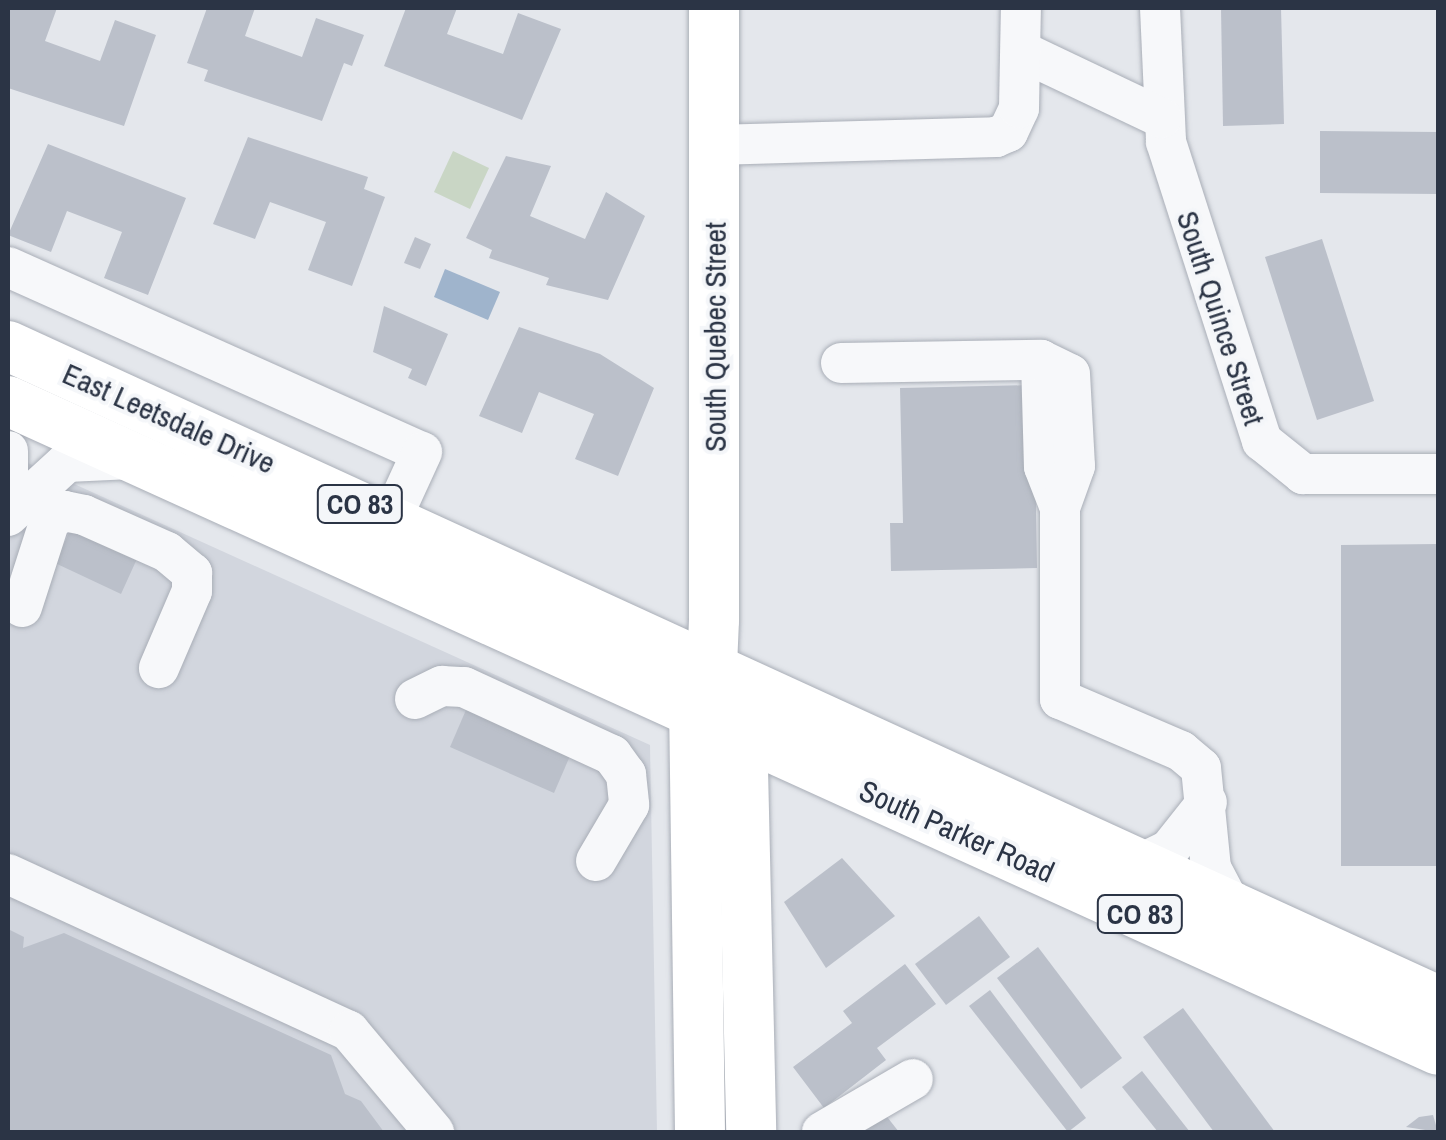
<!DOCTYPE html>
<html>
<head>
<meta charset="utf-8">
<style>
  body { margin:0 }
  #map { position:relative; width:1446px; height:1140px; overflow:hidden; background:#e4e7ec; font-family:"Archivo Narrow",sans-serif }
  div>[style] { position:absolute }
  .built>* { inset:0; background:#d2d6de }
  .green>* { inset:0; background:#c9d6c5 }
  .water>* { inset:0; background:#9fb4cc }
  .building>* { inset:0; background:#bbc0ca }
  .roads { filter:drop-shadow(0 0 2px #a9aeb7) drop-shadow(0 0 2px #a9aeb7) }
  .minor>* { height:40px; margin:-20px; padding:0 20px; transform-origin:20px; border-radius:20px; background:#f7f8fa }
  .major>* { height:50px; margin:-25px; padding:0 25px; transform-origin:25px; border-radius:25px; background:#fff }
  span { translate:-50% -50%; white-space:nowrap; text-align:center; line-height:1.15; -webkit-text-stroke:8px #f4f6f9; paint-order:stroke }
  .shield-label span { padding:2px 8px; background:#f4f6f9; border:2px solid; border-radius:8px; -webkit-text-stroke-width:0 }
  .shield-label { font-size:28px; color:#2b3445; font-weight:700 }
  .street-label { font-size:30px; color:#2b3445 }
  .frame { position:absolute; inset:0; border:10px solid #2b3445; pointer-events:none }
</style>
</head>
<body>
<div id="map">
  <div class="built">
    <div style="clip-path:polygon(8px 454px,650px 745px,657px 1132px,8px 1132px)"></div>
  </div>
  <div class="green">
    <div style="clip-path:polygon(453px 151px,489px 168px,470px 209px,434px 192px)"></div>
  </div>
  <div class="water">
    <div style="clip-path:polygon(445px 269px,500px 292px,488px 320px,434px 297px)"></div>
  </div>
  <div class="building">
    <div style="clip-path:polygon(8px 8px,57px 8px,45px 41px,100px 61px,115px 20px,156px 35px,124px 126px,8px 88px)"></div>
    <div style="clip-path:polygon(207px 8px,255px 8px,245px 36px,302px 57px,316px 18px,364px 35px,352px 66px,344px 63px,322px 121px,204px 81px,208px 70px,187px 63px)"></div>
    <div style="clip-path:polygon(406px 8px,457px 8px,447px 34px,503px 54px,518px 13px,561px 29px,522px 120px,384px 66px)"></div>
    <div style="clip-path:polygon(1221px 8px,1281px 8px,1284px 124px,1223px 126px)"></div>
    <div style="clip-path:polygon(1320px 131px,1438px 132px,1438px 194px,1320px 193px)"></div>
    <div style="clip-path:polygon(248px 137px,368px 177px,364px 189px,385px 197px,352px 286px,308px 270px,326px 222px,270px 202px,255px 239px,213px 224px)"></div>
    <div style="clip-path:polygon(48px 144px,186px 198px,148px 295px,104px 278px,122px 232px,67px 211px,51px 252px,8px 235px)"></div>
    <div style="clip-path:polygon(506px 156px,551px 166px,530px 216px,585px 239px,606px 192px,645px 216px,608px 300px,546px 285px,549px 278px,489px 258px,492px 250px,466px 238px)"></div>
    <div style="clip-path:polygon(415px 237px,431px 244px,420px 269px,404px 263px)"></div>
    <div style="clip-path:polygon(1322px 239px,1374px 401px,1317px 420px,1265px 257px)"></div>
    <div style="clip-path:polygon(384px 306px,448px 334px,426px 386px,408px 378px,412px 369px,373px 352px)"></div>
    <div style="clip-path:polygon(519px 327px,600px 354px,654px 388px,618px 476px,575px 459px,594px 414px,539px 392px,522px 433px,479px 416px)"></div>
    <div style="clip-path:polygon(1034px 385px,1037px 568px,891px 571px,890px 523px,903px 523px,900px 388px)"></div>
    <div style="clip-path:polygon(75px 520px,141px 550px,121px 594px,55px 563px)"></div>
    <div style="clip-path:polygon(1438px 544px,1438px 866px,1341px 866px,1341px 545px)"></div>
    <div style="clip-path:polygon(472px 696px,576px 742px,554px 793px,450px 747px)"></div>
    <div style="clip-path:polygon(842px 858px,895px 916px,826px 968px,784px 902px)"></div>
    <div style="clip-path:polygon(979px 916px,1010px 957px,946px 1005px,915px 964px)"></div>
    <div style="clip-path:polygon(8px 929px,24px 937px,23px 948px,64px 933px,331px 1055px,345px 1094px,361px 1101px,384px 1132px,8px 1132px)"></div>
    <div style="clip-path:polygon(1038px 947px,1122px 1058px,1081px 1089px,997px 978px)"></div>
    <div style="clip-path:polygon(905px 964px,936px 1004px,877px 1048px,886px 1060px,824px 1108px,793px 1067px,852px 1023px,843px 1011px)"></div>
    <div style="clip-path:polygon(990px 990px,1086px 1118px,1068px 1132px,969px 1006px)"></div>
    <div style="clip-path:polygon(1183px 1008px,1275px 1132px,1214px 1132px,1143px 1037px)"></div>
    <div style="clip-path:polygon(1142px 1071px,1190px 1132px,1158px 1132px,1122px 1087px)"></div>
    <div style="clip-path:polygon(884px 1113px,899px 1132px,857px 1132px)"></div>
    <div style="clip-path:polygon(1433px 1115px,1438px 1132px,1406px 1127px,1419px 1117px)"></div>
  </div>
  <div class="roads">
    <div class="minor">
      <div style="left:1160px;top:8px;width:134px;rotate:87.4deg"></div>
      <div style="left:1166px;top:142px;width:314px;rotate:72.2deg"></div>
      <div style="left:1262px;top:441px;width:53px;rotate:38.8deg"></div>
      <div style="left:1303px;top:474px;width:135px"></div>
      <div style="left:1021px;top:51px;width:156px;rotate:25.4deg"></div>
      <div style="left:714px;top:145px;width:282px;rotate:-1.6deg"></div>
      <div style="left:996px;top:137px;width:13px;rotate:-23deg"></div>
      <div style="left:1008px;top:132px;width:26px;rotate:-65deg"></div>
      <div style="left:1019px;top:108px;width:100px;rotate:-88.9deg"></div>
      <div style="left:8px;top:267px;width:453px;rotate:24.1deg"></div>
      <div style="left:422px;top:452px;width:106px;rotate:114.6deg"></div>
      <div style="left:1041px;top:360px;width:107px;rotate:88.4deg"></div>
      <div style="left:1044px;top:467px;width:44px;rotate:68.7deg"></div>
      <div style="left:841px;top:363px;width:200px;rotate:-0.9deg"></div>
      <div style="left:1041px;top:360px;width:32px;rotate:26deg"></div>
      <div style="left:1070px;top:374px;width:92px;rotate:86.9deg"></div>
      <div style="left:1075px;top:466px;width:45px;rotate:109.7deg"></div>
      <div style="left:1060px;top:508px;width:191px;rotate:90deg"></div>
      <div style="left:1060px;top:699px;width:132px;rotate:23.3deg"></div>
      <div style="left:1181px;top:751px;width:26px;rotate:40deg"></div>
      <div style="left:1201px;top:768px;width:100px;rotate:84.3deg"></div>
      <div style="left:1211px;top:868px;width:45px;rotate:62.3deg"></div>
      <div style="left:8px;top:451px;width:45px;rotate:90deg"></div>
      <div style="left:8px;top:516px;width:80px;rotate:-42.5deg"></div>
      <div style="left:67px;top:462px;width:64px;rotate:-2.7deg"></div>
      <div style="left:22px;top:607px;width:91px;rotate:-72.2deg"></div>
      <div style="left:50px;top:520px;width:17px;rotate:-33deg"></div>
      <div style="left:64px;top:511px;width:20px;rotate:11deg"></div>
      <div style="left:84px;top:515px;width:91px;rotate:24deg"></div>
      <div style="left:167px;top:552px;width:33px;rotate:40deg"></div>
      <div style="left:192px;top:573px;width:18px;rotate:90deg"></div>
      <div style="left:192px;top:591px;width:84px;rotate:113.2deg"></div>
      <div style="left:415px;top:699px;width:30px;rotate:-26deg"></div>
      <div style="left:442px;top:686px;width:22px;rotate:3deg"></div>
      <div style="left:464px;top:687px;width:163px;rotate:24.7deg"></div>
      <div style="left:612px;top:755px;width:24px;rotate:54deg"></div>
      <div style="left:626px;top:774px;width:31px;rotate:84deg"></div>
      <div style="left:629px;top:805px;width:65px;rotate:120.5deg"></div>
      <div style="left:1136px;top:866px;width:37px;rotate:-26deg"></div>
      <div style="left:1169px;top:850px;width:61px;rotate:-51.6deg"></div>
      <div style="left:8px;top:874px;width:375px;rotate:24.7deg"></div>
      <div style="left:349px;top:1031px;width:132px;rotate:49.9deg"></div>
      <div style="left:822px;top:1132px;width:105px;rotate:-30.2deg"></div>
    </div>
    <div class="major">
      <div style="left:8px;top:346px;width:1573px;rotate:24.61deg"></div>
      <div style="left:8px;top:401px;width:1570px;rotate:24.41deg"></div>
      <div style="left:732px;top:706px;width:63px;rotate:79.9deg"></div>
      <div style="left:743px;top:768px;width:364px;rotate:88.7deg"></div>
      <div style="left:700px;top:1132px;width:420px;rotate:-90.8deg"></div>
      <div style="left:694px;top:712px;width:49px;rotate:-68.6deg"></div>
      <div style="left:712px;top:666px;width:46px;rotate:-87.5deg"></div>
      <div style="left:714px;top:620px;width:612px;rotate:-90deg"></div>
    </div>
  </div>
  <div class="shield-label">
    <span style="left:360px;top:504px">CO 83</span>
    <span style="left:1140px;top:914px">CO 83</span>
  </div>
  <div class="street-label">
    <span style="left:1221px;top:318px;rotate:72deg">South Quince Street</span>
    <span style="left:715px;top:337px;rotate:-90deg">South Quebec Street</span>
    <span style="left:169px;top:418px;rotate:24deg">East Leetsdale Drive</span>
    <span style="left:957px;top:831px;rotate:24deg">South Parker Road</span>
  </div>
  <div class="frame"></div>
</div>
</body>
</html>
